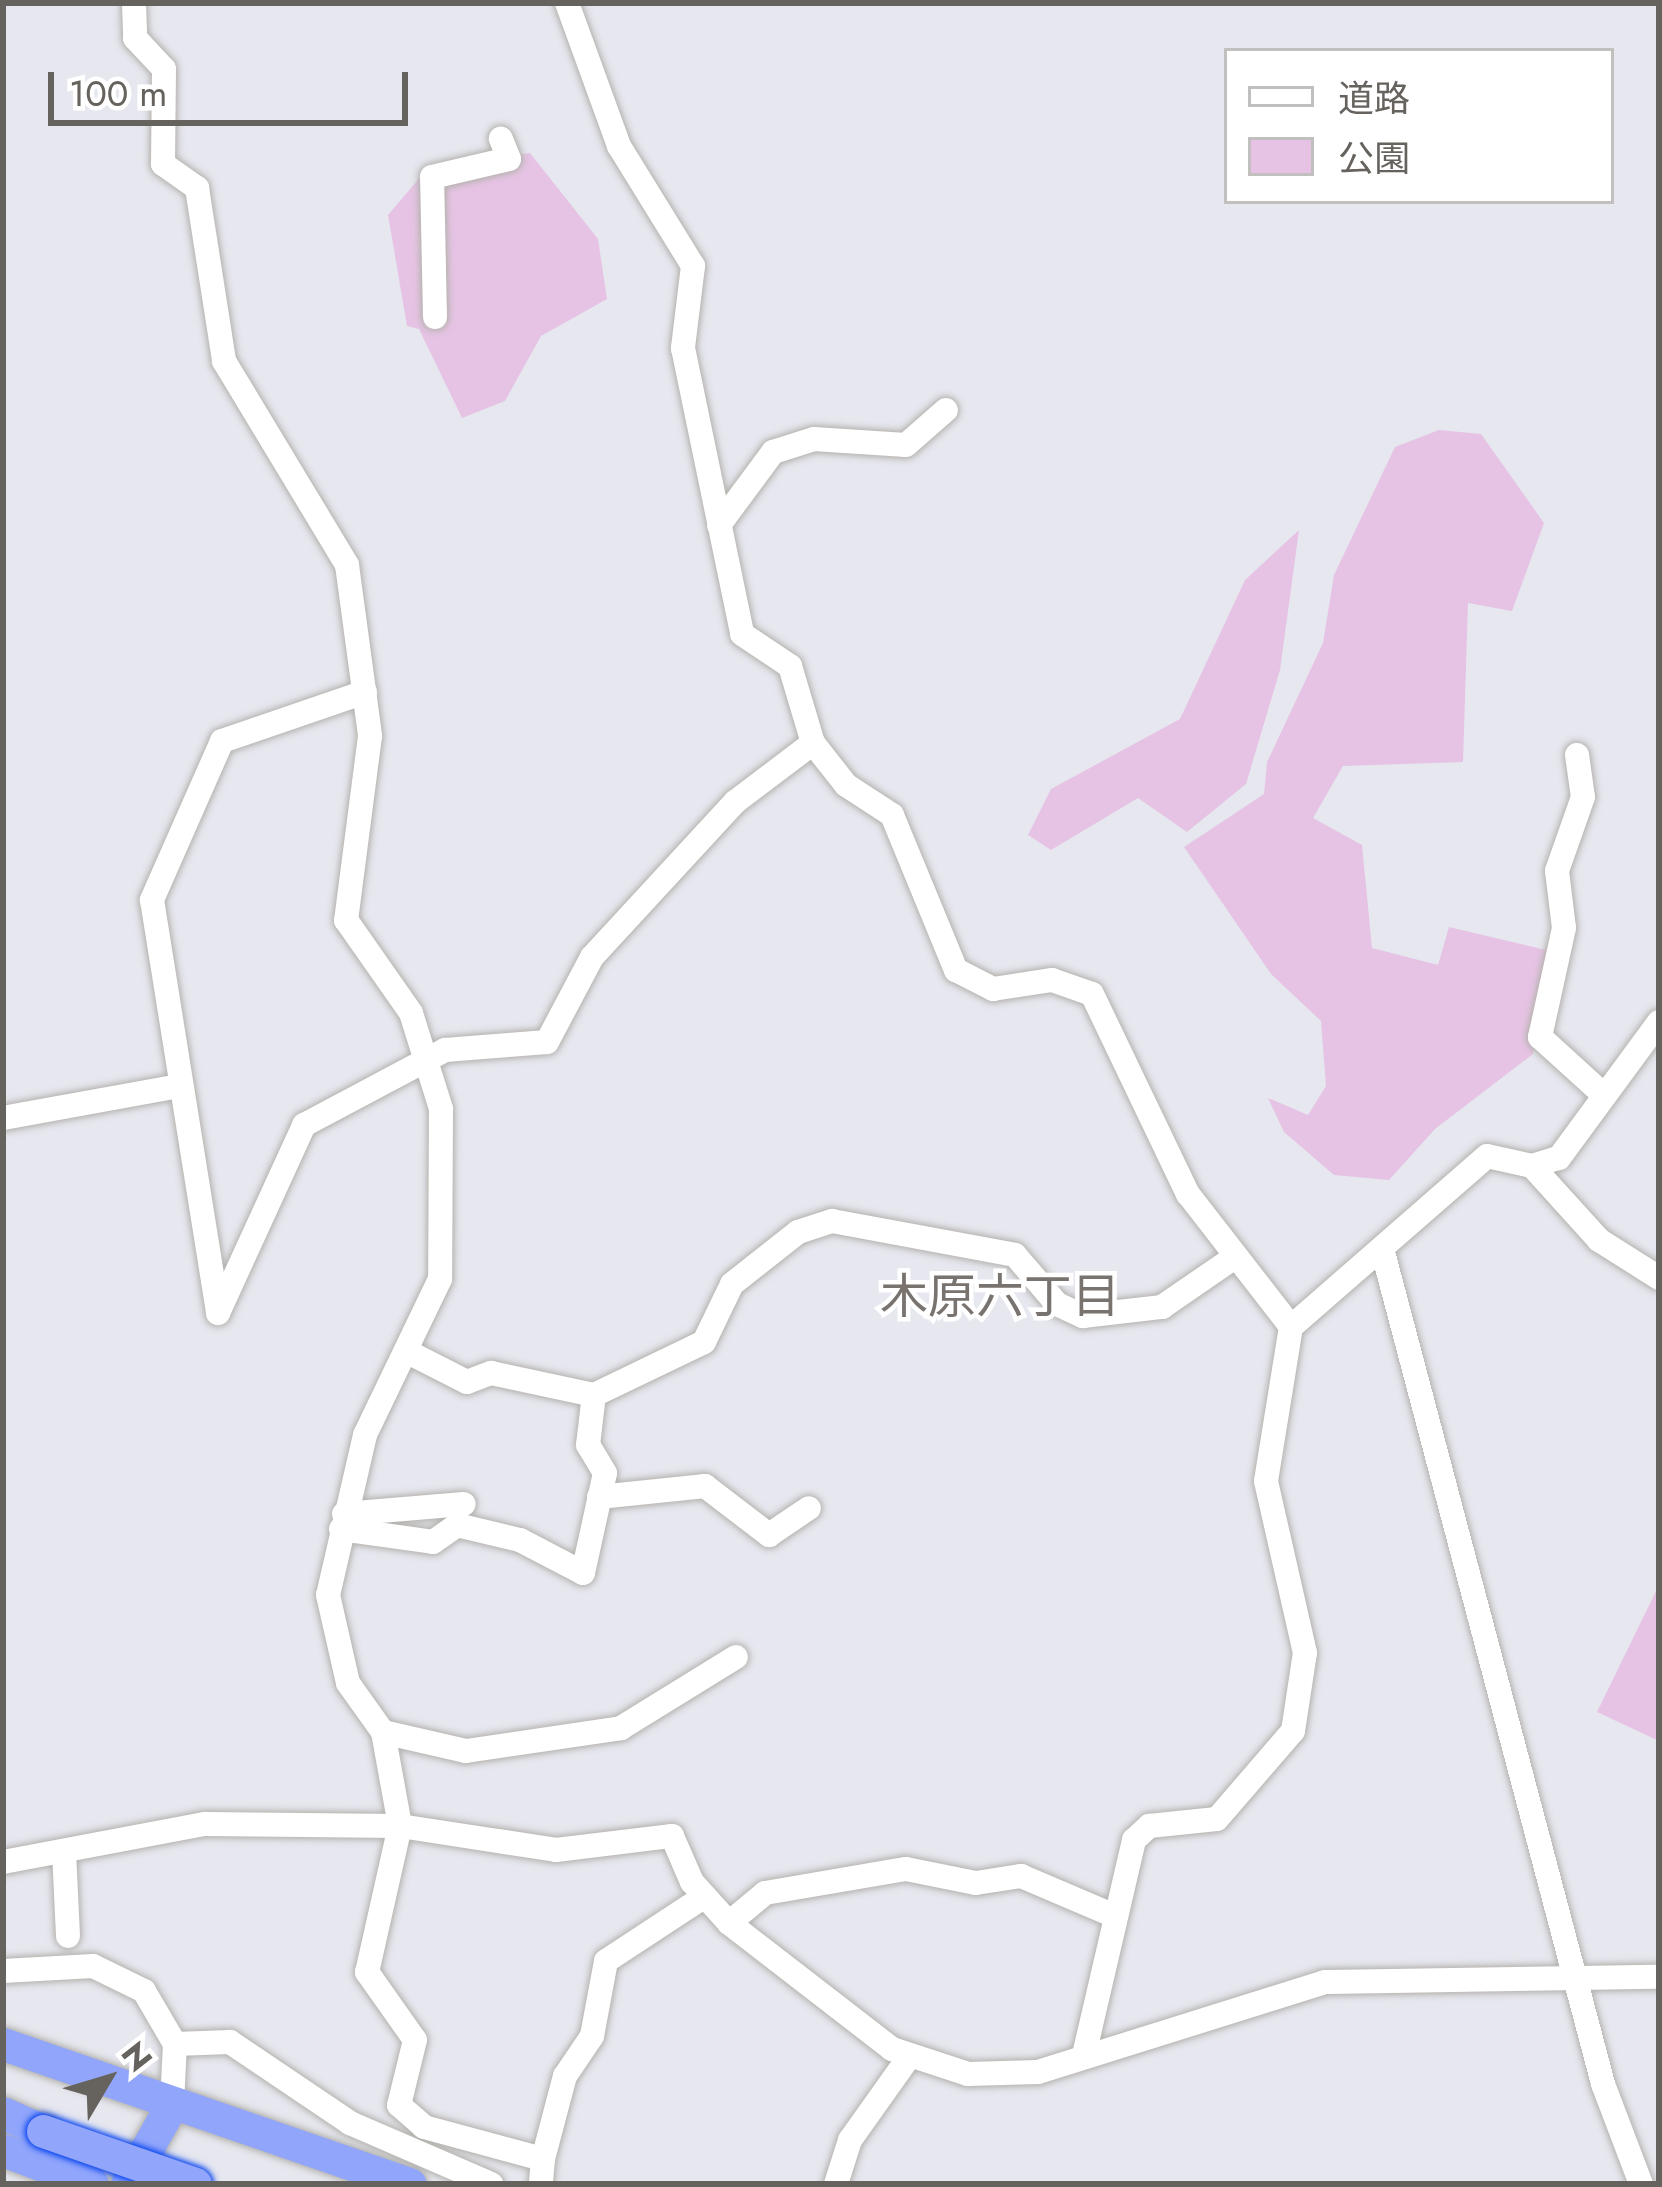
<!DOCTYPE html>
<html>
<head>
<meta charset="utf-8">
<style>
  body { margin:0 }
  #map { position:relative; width:1662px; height:2187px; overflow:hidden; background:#e6e7ef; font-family:Jost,"Noto Sans JP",sans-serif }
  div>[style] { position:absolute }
  .green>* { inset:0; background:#e6c3e4 }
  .roads { filter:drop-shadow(0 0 3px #b5b3ae) drop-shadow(0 0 3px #b5b3ae) }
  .minor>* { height:24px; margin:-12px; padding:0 12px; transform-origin:12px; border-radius:12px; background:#fff }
  .highway>* { height:33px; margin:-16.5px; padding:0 16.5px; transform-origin:16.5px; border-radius:16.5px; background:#91a6fb }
  .bridges { filter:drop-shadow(0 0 3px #0542f0) drop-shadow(0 0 3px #0542f0) }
  .highway-bridge>* { height:33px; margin:-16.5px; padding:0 16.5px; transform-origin:16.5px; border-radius:16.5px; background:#91a6fb }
  span { translate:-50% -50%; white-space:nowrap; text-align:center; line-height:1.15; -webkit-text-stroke:9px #fff; paint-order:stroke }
  .neighbourhood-label { font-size:48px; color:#78736e }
  .frame { position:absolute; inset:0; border:6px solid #66625d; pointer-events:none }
  .legend { position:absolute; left:1224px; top:48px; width:390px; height:156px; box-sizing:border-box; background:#fff; border:3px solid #c2c0be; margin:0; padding:15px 21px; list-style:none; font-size:36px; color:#66625d }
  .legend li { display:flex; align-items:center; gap:24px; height:60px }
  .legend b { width:60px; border:3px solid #c2c0be }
  .north { position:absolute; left:48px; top:2019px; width:120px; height:120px; -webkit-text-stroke:9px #fff; paint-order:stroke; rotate:52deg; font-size:33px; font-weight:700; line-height:48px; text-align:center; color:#66625d }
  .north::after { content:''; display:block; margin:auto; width:42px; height:54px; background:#66625d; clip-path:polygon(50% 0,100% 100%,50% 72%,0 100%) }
  .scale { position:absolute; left:48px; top:72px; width:360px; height:54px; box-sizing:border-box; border:6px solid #66625d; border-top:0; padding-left:15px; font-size:36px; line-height:42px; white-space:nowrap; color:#66625d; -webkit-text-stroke:9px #fff; paint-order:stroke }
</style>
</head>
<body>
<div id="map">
  <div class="green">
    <div style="clip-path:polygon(530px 153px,598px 239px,607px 299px,541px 336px,505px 401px,462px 418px,419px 329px,407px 326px,388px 215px,428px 168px)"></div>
    <div style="clip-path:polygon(1439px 430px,1481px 434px,1544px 523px,1512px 611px,1468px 603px,1463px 762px,1343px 766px,1313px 818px,1362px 845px,1372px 948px,1438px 965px,1449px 927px,1550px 951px,1533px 1054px,1435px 1129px,1389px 1180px,1334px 1175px,1284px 1132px,1268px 1098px,1308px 1115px,1326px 1086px,1321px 1021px,1271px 974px,1184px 847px,1264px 794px,1267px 762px,1323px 643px,1334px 575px,1395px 447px)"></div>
    <div style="clip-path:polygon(1299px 530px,1280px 670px,1246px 784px,1187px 832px,1138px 798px,1051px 850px,1028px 835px,1051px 789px,1180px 719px,1245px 580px)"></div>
    <div style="clip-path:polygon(1659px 1585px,1659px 1741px,1597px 1712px)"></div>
  </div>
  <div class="roads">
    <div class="minor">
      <div style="left:134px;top:3px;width:35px;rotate:88deg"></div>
      <div style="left:135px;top:38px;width:42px;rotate:46.9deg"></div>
      <div style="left:164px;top:69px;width:95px;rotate:90.6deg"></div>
      <div style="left:163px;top:164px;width:42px;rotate:35.2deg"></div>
      <div style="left:197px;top:188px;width:175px;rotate:81.1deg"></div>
      <div style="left:224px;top:361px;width:238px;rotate:58.9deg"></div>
      <div style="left:347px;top:565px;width:173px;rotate:82.3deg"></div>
      <div style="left:370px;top:736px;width:186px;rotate:97.4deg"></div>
      <div style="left:346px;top:920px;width:113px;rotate:55deg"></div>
      <div style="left:411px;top:1013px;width:101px;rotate:72.6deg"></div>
      <div style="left:441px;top:1109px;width:170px;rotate:90.3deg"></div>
      <div style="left:440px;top:1279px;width:173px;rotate:115.7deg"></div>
      <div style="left:365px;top:1435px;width:164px;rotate:103deg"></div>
      <div style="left:328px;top:1595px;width:90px;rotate:77.2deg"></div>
      <div style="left:348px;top:1683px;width:60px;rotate:54.5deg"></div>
      <div style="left:383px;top:1732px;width:96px;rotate:79.7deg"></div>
      <div style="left:400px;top:1826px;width:150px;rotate:102.7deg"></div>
      <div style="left:367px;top:1972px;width:83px;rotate:54.8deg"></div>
      <div style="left:415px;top:2040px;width:67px;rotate:103.8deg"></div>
      <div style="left:399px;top:2105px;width:33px;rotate:41deg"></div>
      <div style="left:424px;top:2127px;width:123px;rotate:15.1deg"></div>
      <div style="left:543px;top:2159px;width:25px;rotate:95deg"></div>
      <div style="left:567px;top:3px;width:152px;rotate:70deg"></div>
      <div style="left:619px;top:146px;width:141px;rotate:58.3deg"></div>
      <div style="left:693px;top:266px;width:83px;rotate:97deg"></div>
      <div style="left:683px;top:348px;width:292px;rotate:78.3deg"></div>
      <div style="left:742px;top:634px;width:58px;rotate:33.7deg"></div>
      <div style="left:790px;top:666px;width:80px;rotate:73.4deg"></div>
      <div style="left:813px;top:743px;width:53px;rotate:51.8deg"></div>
      <div style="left:846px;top:785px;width:55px;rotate:33.1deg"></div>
      <div style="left:892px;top:815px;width:168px;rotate:67.6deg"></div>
      <div style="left:956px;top:970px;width:42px;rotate:27.2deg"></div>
      <div style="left:993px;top:989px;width:60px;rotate:-8.7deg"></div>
      <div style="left:1052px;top:980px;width:42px;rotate:19.3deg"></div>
      <div style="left:1092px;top:994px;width:222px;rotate:64.4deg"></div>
      <div style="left:1188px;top:1194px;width:168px;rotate:52.2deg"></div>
      <div style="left:435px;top:317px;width:140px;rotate:-91.2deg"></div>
      <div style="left:432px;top:177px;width:79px;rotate:-13.2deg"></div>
      <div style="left:509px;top:159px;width:22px;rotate:-112deg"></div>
      <div style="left:719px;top:525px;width:91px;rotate:-53.5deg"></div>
      <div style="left:773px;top:452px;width:43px;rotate:-17.6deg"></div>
      <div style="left:814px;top:439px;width:92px;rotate:3.7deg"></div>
      <div style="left:906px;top:445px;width:53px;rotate:-41.2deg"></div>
      <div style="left:365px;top:692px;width:151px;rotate:161.1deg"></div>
      <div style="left:222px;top:741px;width:174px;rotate:113.8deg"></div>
      <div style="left:152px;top:900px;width:418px;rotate:80.9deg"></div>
      <div style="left:218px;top:1313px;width:207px;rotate:-65.4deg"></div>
      <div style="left:304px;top:1125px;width:160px;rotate:-28deg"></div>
      <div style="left:445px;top:1050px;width:102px;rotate:-4.5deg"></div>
      <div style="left:547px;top:1042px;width:96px;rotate:-62.1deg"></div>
      <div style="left:592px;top:957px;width:211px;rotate:-47.3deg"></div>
      <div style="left:735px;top:802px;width:98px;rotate:-37.1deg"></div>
      <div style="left:1577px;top:755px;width:42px;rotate:81.9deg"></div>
      <div style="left:1583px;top:797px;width:78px;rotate:109.4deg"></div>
      <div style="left:1557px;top:871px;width:57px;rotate:83deg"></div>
      <div style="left:1564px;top:928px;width:112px;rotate:102.4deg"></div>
      <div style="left:1540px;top:1037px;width:86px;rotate:42.2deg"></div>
      <div style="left:3px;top:1118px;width:174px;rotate:-10.3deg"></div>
      <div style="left:1532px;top:1166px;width:100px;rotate:47.8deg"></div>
      <div style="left:1599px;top:1240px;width:71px;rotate:32.3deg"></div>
      <div style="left:1384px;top:1256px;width:856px;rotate:75.18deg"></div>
      <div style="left:1603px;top:2084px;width:107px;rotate:69.2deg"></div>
      <div style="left:408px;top:1352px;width:66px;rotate:27deg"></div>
      <div style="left:467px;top:1382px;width:26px;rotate:-21deg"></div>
      <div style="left:491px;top:1373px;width:105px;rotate:12.1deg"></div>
      <div style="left:594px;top:1395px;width:122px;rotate:-25.7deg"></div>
      <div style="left:704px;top:1342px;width:64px;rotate:-64.2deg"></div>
      <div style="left:732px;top:1284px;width:84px;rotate:-38.2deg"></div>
      <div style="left:798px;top:1232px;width:36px;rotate:-18deg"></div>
      <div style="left:832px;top:1221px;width:186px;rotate:10.5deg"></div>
      <div style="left:1015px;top:1255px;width:65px;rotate:49.4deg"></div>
      <div style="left:1057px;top:1304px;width:29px;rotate:25deg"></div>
      <div style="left:1083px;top:1316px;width:80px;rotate:-6.5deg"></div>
      <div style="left:1162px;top:1307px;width:81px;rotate:-34.5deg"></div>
      <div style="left:599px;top:1497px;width:107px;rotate:-5.9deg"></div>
      <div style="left:705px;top:1486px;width:81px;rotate:37.4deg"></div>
      <div style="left:769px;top:1535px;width:48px;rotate:-34deg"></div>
      <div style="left:344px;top:1514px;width:120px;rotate:-4.8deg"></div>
      <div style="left:341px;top:1529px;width:93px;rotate:8deg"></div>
      <div style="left:433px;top:1542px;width:29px;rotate:-35deg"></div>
      <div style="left:457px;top:1525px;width:65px;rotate:13.4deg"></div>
      <div style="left:520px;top:1540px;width:71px;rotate:27.6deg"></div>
      <div style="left:583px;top:1573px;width:102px;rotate:-77.6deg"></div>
      <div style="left:605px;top:1473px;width:33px;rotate:-121deg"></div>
      <div style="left:588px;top:1445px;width:50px;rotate:-83.2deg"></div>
      <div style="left:383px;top:1732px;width:85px;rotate:12.9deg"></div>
      <div style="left:466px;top:1751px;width:157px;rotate:-8.4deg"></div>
      <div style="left:621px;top:1728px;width:135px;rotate:-31.7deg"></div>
      <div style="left:64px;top:1851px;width:85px;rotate:87.3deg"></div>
      <div style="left:3px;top:1862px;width:206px;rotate:-10.7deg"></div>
      <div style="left:205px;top:1824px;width:195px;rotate:0.6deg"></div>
      <div style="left:400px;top:1826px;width:158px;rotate:8.7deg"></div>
      <div style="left:556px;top:1850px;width:117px;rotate:-6.9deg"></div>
      <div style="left:672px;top:1836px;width:50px;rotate:66.5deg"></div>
      <div style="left:692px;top:1882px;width:55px;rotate:47.9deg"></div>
      <div style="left:729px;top:1923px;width:206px;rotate:37.7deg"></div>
      <div style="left:892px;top:2049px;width:80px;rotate:18.2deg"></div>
      <div style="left:968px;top:2074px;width:70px;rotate:-1.6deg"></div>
      <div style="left:1038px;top:2072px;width:301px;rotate:-17.4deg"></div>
      <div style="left:1325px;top:1982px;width:334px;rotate:-0.9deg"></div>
      <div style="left:729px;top:1923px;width:47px;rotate:-39.8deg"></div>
      <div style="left:765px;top:1893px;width:143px;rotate:-9.7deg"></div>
      <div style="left:906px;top:1869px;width:71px;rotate:11.3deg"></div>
      <div style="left:976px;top:1883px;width:46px;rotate:-8.8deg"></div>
      <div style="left:1021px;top:1876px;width:102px;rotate:23.1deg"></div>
      <div style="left:3px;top:1971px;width:90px;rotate:-3.2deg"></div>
      <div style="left:93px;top:1966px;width:57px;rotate:26.1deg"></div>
      <div style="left:144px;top:1991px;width:61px;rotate:59.7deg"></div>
      <div style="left:175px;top:2044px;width:60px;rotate:92.9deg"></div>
      <div style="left:175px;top:2044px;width:55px;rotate:-2.1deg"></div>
      <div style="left:230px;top:2042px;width:145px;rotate:34deg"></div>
      <div style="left:350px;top:2123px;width:154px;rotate:23.4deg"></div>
      <div style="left:1084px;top:2055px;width:221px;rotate:-76.9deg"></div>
      <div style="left:1134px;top:1840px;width:21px;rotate:-43deg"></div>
      <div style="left:1149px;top:1826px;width:68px;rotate:-5.9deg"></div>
      <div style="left:1217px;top:1819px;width:116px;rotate:-49.2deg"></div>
      <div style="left:1293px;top:1731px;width:79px;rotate:-81.3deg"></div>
      <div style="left:1305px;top:1653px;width:176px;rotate:-102.8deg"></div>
      <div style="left:1266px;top:1481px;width:156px;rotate:-80.8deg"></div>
      <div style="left:1291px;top:1327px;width:260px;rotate:-41.1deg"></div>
      <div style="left:1487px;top:1156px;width:46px;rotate:12.5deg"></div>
      <div style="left:1532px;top:1166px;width:28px;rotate:-17deg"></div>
      <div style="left:1559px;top:1158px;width:169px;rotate:-53.7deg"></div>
      <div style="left:543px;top:2159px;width:86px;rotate:-75.2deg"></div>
      <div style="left:565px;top:2076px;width:48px;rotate:-56deg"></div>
      <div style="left:592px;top:2036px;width:76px;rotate:-79.4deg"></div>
      <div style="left:606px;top:1961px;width:118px;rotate:-33.3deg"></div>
      <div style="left:836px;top:2184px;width:46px;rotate:-72.3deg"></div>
      <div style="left:850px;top:2140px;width:102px;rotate:-54.6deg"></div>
    </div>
    <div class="highway">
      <div style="left:3px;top:2044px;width:430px;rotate:19deg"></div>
      <div style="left:3px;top:2113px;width:44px;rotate:24.2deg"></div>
      <div style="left:3px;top:2150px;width:95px;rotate:20.9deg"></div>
      <div style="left:127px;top:2184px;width:92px;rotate:-60.6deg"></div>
    </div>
  </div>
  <div class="bridges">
    <div class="highway-bridge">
      <div style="left:43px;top:2131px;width:161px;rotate:19.2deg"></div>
    </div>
  </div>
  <div class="neighbourhood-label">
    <span style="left:1000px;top:1297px">木原六丁目</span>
  </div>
  <div class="frame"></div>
  <ul class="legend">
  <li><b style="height:15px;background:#fff"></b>道路</li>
  <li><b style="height:33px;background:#e6c3e4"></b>公園</li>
  </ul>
  <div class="north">N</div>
  <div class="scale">100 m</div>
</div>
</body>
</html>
